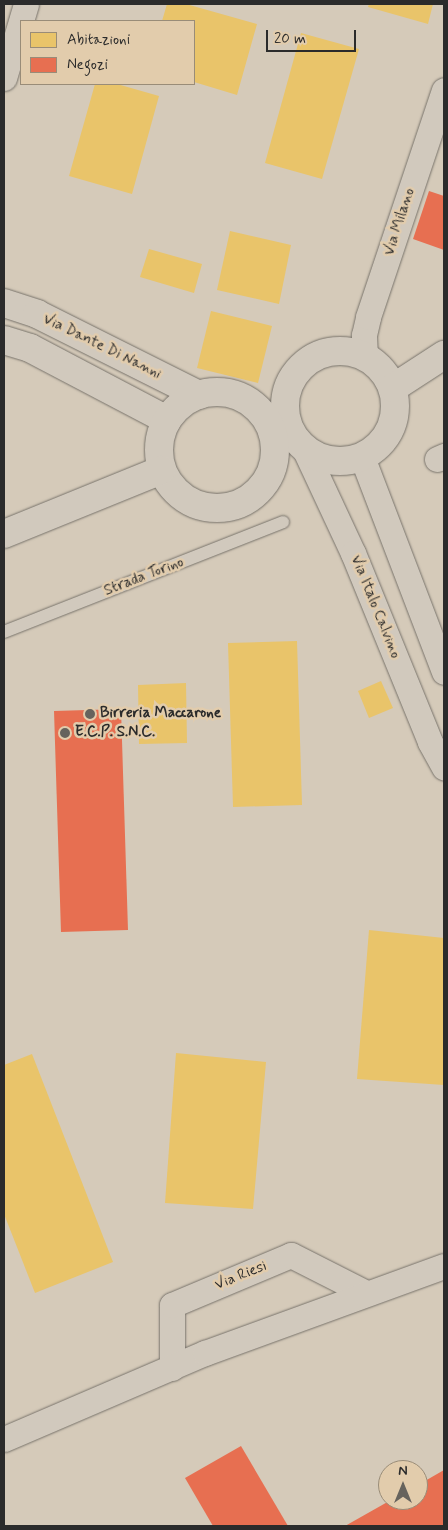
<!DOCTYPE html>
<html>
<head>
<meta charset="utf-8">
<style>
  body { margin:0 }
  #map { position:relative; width:448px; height:1530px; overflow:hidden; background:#d5cab9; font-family:Mynerve,sans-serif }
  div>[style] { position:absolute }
  .homes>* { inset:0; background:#e9c46a }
  .shops>* { inset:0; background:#e76f51 }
  .roads { filter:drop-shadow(0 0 1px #78736b) drop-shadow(0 0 1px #78736b) }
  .service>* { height:12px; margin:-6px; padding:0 6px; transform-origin:6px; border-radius:6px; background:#d1c9bd }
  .minor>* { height:25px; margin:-12.5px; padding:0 12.5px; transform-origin:12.5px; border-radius:12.5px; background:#d1c9bd }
  .tertiary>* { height:28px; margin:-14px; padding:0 14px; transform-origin:14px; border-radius:14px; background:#d1c9bd }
  .tertiary>.ring { margin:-14px; padding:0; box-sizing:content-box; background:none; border:28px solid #d1c9bd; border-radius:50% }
  .dots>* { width:14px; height:14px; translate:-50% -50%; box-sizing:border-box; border:2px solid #e2ccac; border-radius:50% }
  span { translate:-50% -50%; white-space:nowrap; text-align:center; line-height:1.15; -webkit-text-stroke:5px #e2ccac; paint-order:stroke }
  .street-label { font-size:15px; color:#2b2b2b }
  .poi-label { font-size:15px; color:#2b2b2b; font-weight:700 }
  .left { translate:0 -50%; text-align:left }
  .frame { position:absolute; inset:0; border:5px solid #2b2b2b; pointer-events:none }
  .legend { position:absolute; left:20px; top:20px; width:175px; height:65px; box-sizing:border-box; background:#e2ccac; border:1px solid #998c78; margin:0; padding:6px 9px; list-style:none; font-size:15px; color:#2b2b2b }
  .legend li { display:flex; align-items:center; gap:10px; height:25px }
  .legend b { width:25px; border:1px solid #998c78 }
  .north { position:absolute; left:378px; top:1460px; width:50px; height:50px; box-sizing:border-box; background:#e2ccac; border:1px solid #998c78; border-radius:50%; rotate:0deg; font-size:14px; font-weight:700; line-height:20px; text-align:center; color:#2b2b2b }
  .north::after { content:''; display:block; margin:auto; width:18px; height:22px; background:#66635d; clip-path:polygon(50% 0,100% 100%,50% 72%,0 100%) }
  .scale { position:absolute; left:266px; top:30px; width:90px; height:22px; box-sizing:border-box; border:2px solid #2b2b2b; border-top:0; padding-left:6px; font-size:15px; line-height:18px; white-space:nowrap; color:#2b2b2b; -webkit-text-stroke:4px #e2ccac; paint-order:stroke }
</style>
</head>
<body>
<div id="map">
  <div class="homes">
    <div style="clip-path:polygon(167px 4px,186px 4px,257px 24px,237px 95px,194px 82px,194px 21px,162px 21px)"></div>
    <div style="clip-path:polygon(369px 4px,433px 4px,428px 24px,368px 7px)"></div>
    <div style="clip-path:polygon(301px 33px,359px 49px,322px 179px,265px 163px)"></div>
    <div style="clip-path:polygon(95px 84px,117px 84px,159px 96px,132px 194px,69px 176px)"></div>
    <div style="clip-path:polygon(230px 231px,291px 245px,279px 304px,217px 290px)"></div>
    <div style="clip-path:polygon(149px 249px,202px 264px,194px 293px,140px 277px)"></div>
    <div style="clip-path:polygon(211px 311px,272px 326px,258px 383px,197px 368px)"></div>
    <div style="clip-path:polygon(297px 641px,302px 805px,233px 807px,228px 643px)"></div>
    <div style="clip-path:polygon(381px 681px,393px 708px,369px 718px,358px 691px)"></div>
    <div style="clip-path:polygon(186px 683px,187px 743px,139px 744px,138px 685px)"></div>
    <div style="clip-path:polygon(369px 930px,444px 938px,444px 1085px,357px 1079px)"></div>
    <div style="clip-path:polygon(176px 1053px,266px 1062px,253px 1209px,165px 1203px)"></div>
    <div style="clip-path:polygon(32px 1054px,113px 1262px,35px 1293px,4px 1214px,4px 1065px)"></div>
  </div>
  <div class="shops">
    <div style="clip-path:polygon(429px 191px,444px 196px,444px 250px,413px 239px)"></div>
    <div style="clip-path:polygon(121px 709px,128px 930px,61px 932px,54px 711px)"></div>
    <div style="clip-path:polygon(241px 1446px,288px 1526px,213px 1526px,185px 1478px)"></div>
    <div style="clip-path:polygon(444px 1470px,444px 1526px,345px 1526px,391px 1500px,418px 1500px,418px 1485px)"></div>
  </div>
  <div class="roads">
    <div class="service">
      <div style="left:4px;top:632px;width:300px;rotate:-21.5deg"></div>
    </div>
    <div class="minor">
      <div style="left:4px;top:78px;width:77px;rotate:-73.4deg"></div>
      <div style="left:365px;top:356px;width:21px;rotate:-93deg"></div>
      <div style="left:364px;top:335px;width:18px;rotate:-77deg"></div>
      <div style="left:368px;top:317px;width:239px;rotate:-71.5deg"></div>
      <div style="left:304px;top:448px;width:116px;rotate:65deg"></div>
      <div style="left:353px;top:553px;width:204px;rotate:67.8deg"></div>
      <div style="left:430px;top:742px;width:29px;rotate:61deg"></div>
      <div style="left:362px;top:457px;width:230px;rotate:69.1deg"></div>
      <div style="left:437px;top:459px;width:8px;rotate:-23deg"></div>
      <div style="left:172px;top:1368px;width:63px;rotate:-90deg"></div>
      <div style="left:172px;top:1305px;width:129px;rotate:-22.8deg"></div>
      <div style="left:291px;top:1255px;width:84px;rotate:26.9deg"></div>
      <div style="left:4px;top:1439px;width:219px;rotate:-23.2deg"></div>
      <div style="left:205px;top:1353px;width:254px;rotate:-20deg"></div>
    </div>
    <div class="tertiary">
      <div style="left:4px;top:303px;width:35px;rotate:18deg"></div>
      <div style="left:37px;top:314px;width:181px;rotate:26.6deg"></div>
      <div style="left:4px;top:340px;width:27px;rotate:17deg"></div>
      <div style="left:30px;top:348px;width:155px;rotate:27.7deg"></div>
      <div class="ring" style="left:285px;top:351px;width:82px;height:82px"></div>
      <div style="left:393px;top:388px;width:61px;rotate:-32.9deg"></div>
      <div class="ring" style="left:159px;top:392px;width:88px;height:88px"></div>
      <div style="left:4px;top:534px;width:170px;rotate:-22.1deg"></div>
    </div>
  </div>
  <div class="dots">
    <div style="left:90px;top:714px;background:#66635d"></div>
    <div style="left:65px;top:733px;background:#66635d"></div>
  </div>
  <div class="street-label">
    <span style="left:400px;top:222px;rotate:-72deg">Via Milano</span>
    <span style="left:102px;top:347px;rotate:26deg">Via Dante Di Nanni</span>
    <span style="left:144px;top:577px;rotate:-21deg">Strada Torino</span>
    <span style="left:375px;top:607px;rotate:68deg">Via Italo Calvino</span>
    <span style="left:241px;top:1276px;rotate:-22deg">Via Riesi</span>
  </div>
  <div class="poi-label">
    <span class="left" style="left:100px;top:714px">Birreria Maccarone</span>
    <span class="left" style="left:75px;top:733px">E.C.P. S.N.C.</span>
  </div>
  <div class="frame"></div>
  <ul class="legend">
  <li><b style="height:14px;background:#e9c46a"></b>Abitazioni</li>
  <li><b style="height:14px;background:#e76f51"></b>Negozi</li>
  </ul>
  <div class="north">N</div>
  <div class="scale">20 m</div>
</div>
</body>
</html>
